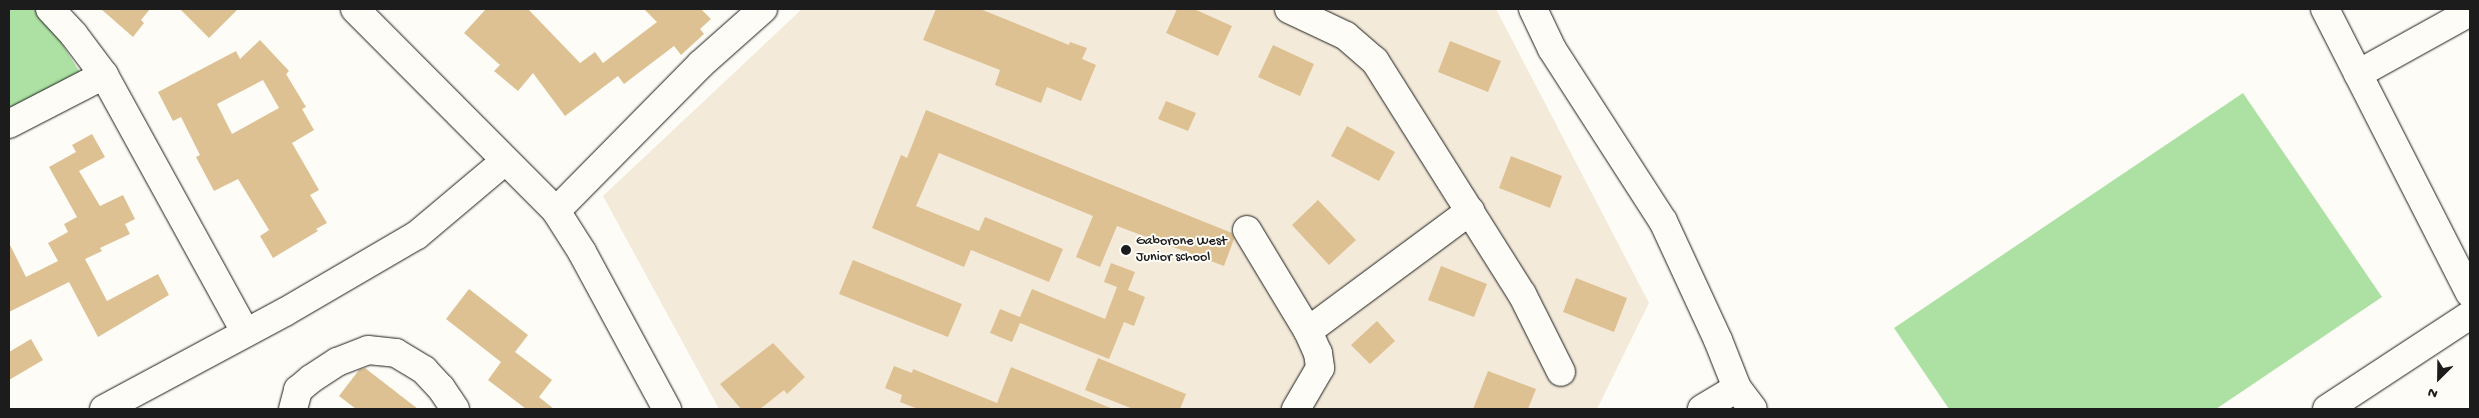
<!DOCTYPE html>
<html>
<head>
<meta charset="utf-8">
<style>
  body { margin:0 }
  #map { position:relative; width:2479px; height:418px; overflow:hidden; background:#fdfcf7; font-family:"Gochi Hand",sans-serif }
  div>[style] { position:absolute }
  .built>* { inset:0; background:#f4ead9 }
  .green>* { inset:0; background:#ace1a3 }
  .building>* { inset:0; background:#dec192 }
  .roads { filter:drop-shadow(0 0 1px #1c1c1c) drop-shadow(0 0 1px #1c1c1c) }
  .minor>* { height:28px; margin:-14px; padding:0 14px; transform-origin:14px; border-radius:14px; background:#fdfcf7 }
  .dots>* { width:14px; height:14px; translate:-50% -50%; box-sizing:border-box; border:2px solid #fdfcf7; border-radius:50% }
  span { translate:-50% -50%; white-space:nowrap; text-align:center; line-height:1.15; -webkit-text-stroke:4px #fdfcf7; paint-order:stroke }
  .poi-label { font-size:14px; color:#1c1c1c }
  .left { translate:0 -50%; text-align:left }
  .frame { position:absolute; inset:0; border:10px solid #1c1c1c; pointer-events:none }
  .north { position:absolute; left:2414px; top:353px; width:50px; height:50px; -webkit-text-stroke:4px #fdfcf7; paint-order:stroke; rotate:203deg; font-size:14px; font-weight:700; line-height:20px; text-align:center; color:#1c1c1c }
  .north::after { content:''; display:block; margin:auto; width:18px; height:22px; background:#1c1c1c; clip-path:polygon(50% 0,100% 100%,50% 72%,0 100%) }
</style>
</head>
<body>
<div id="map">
  <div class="built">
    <div style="clip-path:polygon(802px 9px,1496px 9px,1649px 303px,1597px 409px,719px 409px,603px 196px)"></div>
  </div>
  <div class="green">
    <div style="clip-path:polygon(9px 9px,38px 9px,42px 12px,81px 74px,9px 109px)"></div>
    <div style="clip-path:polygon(2243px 93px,2382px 297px,2216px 409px,1949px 409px,1894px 328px)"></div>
  </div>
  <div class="building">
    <div style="clip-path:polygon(101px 9px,150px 9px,141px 20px,144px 23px,133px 37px)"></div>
    <div style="clip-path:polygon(180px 9px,238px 9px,209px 38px)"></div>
    <div style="clip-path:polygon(486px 9px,528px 9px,580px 63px,595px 52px,603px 63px,657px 22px,644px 9px,701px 9px,711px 19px,700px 29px,704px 34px,681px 55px,674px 46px,624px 84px,618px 76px,565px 116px,533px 73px,518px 91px,494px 71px,500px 65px,464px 33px)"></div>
    <div style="clip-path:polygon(936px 9px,980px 9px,1069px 45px,1070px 42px,1087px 48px,1082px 59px,1096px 65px,1081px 101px,1047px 87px,1041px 103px,995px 85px,1000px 70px,923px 40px)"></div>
    <div style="clip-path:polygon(1177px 9px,1194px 9px,1232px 26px,1218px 56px,1166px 33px)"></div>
    <div style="clip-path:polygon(evenodd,260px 40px,289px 71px,286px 74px,306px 107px,302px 109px,314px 130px,292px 143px,319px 190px,310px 195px,327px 223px,316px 229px,318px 231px,273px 258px,260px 236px,269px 230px,238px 179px,214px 191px,196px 157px,200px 155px,181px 117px,173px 121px,158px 92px,236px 51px,240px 59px,260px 40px,263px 80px,279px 108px,232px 134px,217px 104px,263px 80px)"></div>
    <div style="clip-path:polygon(1450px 41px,1501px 61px,1488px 92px,1438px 72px)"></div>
    <div style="clip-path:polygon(1273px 45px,1314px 64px,1300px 96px,1258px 77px)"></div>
    <div style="clip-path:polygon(1166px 101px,1196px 113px,1188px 131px,1158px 119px)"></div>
    <div style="clip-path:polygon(926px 110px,1232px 233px,1234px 239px,1224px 266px,1117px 226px,1100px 267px,1076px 257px,1093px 216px,939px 153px,916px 206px,979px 231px,985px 217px,1063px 249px,1049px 282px,971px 250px,964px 267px,872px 228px,901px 155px,907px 158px)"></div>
    <div style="clip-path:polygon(1347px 126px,1395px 152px,1379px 181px,1331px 156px)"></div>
    <div style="clip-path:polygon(92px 134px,105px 157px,79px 171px,100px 206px,123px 195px,135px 219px,125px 224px,130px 234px,100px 248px,102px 251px,85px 259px,107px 301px,158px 274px,169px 295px,98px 337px,69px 282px,9px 312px,9px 243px,26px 277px,58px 261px,48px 243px,68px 232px,64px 224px,77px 217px,49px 167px,76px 152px,72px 145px)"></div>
    <div style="clip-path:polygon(1511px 156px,1562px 176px,1550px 208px,1499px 188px)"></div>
    <div style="clip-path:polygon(1318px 200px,1356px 240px,1329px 265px,1292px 225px)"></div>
    <div style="clip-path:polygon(853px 260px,962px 304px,948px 337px,839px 294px)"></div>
    <div style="clip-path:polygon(1111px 263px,1135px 272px,1128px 290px,1145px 297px,1134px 326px,1124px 322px,1109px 359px,1020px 323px,1012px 342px,990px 333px,1000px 309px,1020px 317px,1032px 289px,1105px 319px,1117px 287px,1104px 282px)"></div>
    <div style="clip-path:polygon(1441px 266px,1487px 284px,1474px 317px,1428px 300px)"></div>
    <div style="clip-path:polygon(1576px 278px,1627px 298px,1614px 332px,1563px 312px)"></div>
    <div style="clip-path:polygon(469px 289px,528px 335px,515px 352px,552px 380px,539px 397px,554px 409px,526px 409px,488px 380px,501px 362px,446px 319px)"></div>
    <div style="clip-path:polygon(1377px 321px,1395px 341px,1370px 364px,1351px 345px)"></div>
    <div style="clip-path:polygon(31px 339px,43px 360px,9px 380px,9px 352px)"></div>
    <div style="clip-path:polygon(773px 343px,805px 377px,787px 394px,784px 390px,760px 409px,741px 409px,720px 384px)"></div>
    <div style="clip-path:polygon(1098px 358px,1186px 394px,1180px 409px,1133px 409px,1085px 390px)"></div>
    <div style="clip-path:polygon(894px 366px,912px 373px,913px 369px,997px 403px,1011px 367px,1113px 409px,918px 409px,900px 402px,902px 395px,885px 388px)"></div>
    <div style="clip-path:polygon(365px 368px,418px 409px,356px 409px,339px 396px,359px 370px)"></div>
    <div style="clip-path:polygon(1488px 371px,1536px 389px,1528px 409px,1473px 409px)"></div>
  </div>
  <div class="roads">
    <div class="minor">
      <div style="left:50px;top:9px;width:35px;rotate:47deg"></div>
      <div style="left:74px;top:35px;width:50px;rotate:53.1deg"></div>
      <div style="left:104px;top:75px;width:294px;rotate:61.2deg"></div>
      <div style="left:355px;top:9px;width:285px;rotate:45.1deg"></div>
      <div style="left:556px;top:211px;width:49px;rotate:57.6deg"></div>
      <div style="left:582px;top:252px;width:179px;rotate:61.6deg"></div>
      <div style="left:1289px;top:9px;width:63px;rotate:25.3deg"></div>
      <div style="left:1346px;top:36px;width:38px;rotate:41deg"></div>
      <div style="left:1375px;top:61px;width:275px;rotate:57.8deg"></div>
      <div style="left:1522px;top:294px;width:87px;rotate:63.4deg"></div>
      <div style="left:1533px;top:9px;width:44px;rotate:64.6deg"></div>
      <div style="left:1552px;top:49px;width:205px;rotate:57.2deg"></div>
      <div style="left:1663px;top:221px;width:131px;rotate:65.2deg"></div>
      <div style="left:1718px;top:340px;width:52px;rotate:68.4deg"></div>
      <div style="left:1737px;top:388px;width:41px;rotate:149deg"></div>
      <div style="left:2325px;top:9px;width:319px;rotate:63deg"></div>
      <div style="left:2358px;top:74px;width:128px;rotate:-29deg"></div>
      <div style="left:9px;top:124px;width:107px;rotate:-27.3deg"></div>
      <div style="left:556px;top:211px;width:206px;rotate:-45.4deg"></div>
      <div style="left:701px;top:64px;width:83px;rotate:-41.6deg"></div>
      <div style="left:1247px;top:230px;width:118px;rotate:58.9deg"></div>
      <div style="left:1308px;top:331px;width:24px;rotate:66deg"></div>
      <div style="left:1318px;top:353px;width:15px;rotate:82deg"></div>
      <div style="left:1320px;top:368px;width:48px;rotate:120.3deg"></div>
      <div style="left:1308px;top:331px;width:202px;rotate:-36.5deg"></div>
      <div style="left:1737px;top:388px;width:26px;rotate:53deg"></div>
      <div style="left:104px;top:409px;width:205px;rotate:-28.2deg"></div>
      <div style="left:285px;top:312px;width:153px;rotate:-30.3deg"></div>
      <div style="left:417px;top:235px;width:115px;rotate:-40.1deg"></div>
      <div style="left:293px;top:409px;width:20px;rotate:-75deg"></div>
      <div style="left:298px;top:390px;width:17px;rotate:-40deg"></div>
      <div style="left:311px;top:379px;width:31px;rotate:-33deg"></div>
      <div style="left:337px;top:362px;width:33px;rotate:-21deg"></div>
      <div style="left:368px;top:350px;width:28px;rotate:6deg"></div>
      <div style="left:396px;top:353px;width:33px;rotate:31deg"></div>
      <div style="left:424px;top:370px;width:25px;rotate:47deg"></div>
      <div style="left:441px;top:388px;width:25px;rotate:56deg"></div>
      <div style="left:2327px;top:409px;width:171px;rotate:-33.3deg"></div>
    </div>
  </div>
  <div class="dots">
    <div style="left:1126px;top:250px;background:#1c1c1c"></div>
  </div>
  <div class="poi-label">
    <span class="left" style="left:1136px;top:250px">Gaborone West<br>Junior school</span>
  </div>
  <div class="frame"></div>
  <div class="north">N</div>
</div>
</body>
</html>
